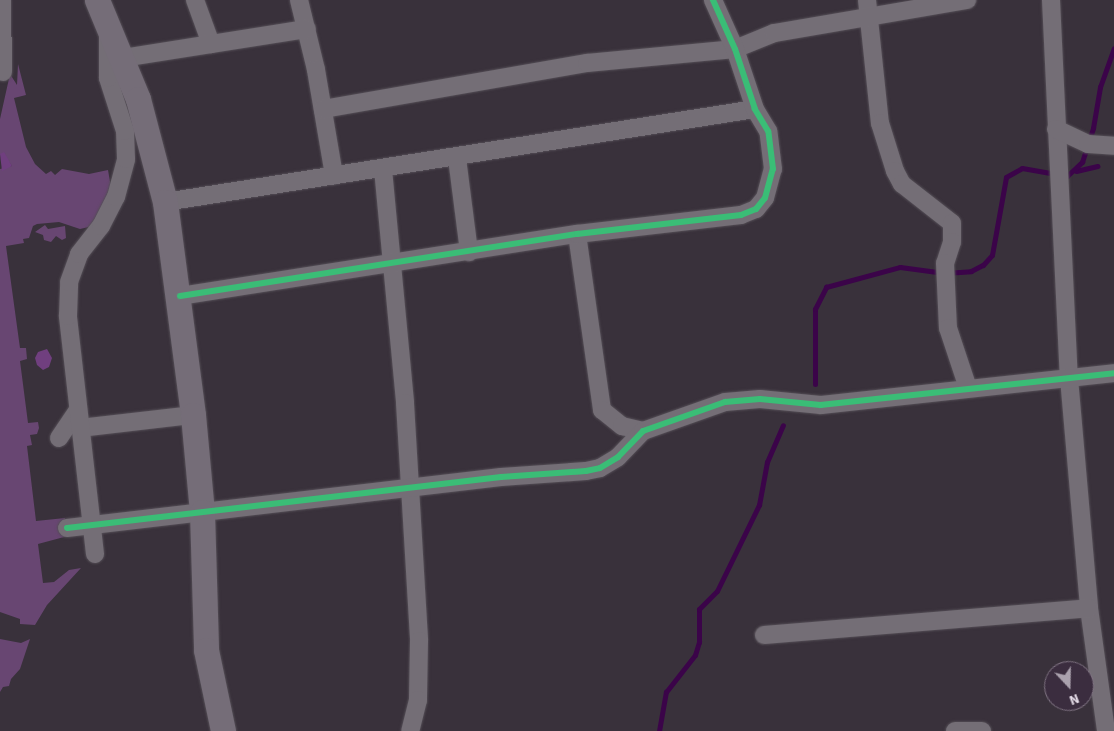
<!DOCTYPE html>
<html>
<head>
<meta charset="utf-8">
<style>
  body { margin:0 }
  #map { position:relative; width:1114px; height:731px; overflow:hidden; background:#39313b; font-family:"Source Sans 3",sans-serif }
  div>[style] { position:absolute }
  .green>* { inset:0; background:#684672 }
  .forest>* { inset:0; background:#703f7f }
  .stream>* { height:5px; margin:-2.5px; padding:0 2.5px; transform-origin:2.5px; border-radius:2.5px; background:#3b0449 }
  .roads { filter:drop-shadow(0 0 1px #544e56) drop-shadow(0 0 1px #544e56) }
  .street>* { height:18px; margin:-9px; padding:0 9px; transform-origin:9px; border-radius:9px; background:#746e76 }
  .secondary>* { height:25px; margin:-12.5px; padding:0 12.5px; transform-origin:12.5px; border-radius:12.5px; background:#756d78 }
  .cycleway>* { height:6px; margin:-3px; padding:0 3px; transform-origin:3px; border-radius:3px; background:#3abd76 }
  span { translate:-50% -50%; white-space:nowrap; text-align:center; line-height:1.15; -webkit-text-stroke:4px #3b2d3f; paint-order:stroke }
  .north { position:absolute; left:1044px; top:661px; width:50px; height:50px; box-sizing:border-box; background:#3b2d3f; border:1px solid #807483; border-radius:50%; rotate:159deg; font-size:14px; font-weight:700; line-height:20px; text-align:center; color:#e7deea }
  .north::after { content:''; display:block; margin:auto; width:18px; height:22px; background:#aaa1ad; clip-path:polygon(50% 0,100% 100%,50% 72%,0 100%) }
</style>
</head>
<body>
<div id="map">
  <div class="green">
    <div style="clip-path:polygon(18px 64px,26px 95px,14px 98px,26px 147px,35px 164px,46px 174px,51px 171px,55px 175px,62px 169px,89px 174px,108px 170px,112px 193px,93px 226px,80px 229px,59px 222px,37px 224px,33px 226px,29px 238px,23px 239px,24px 243px,6px 246px,20px 348px,26px 348px,27px 359px,20px 361px,28px 423px,38px 422px,39px 428px,37px 434px,30px 435px,32px 445px,27px 446px,36px 521px,65px 518px,66px 525px,79px 533px,38px 544px,43px 583px,54px 582px,69px 570px,81px 568px,47px 605px,35px 625px,20px 624px,20px 619px,0 612px,0 169px,12px 166px,4px 155px,0 154px,0 119px,10px 74px,17px 85px)"></div>
    <div style="clip-path:polygon(45px 225px,48px 229px,65px 226px,66px 238px,62px 240px,56px 236px,51px 242px,44px 240px,43px 235px,35px 232px)"></div>
    <div style="clip-path:polygon(0 639px,21px 643px,30px 639px,20px 669px,11px 679px,9px 686px,3px 687px,0 692px)"></div>
  </div>
  <div class="forest">
    <div style="clip-path:polygon(4px 152px,12px 166px,2px 171px,0 154px)"></div>
    <div style="clip-path:polygon(47px 349px,52px 358px,49px 367px,43px 370px,37px 365px,35px 358px,38px 352px)"></div>
  </div>
  <div class="stream">
    <div style="left:1076px;top:171px;width:22px;rotate:-13deg"></div>
    <div style="left:815px;top:384px;width:75px;rotate:-90deg"></div>
    <div style="left:815px;top:309px;width:25px;rotate:-63deg"></div>
    <div style="left:826px;top:287px;width:77px;rotate:-15.1deg"></div>
    <div style="left:900px;top:267px;width:45px;rotate:7.6deg"></div>
    <div style="left:945px;top:273px;width:26px;rotate:-4deg"></div>
    <div style="left:971px;top:271px;width:13px;rotate:-27deg"></div>
    <div style="left:983px;top:265px;width:13px;rotate:-48deg"></div>
    <div style="left:992px;top:255px;width:79px;rotate:-79.8deg"></div>
    <div style="left:1006px;top:177px;width:18px;rotate:-29deg"></div>
    <div style="left:1022px;top:168px;width:46px;rotate:10.1deg"></div>
    <div style="left:1067px;top:176px;width:21px;rotate:-43deg"></div>
    <div style="left:1082px;top:162px;width:36px;rotate:-72deg"></div>
    <div style="left:1093px;top:128px;width:42px;rotate:-80.3deg"></div>
    <div style="left:1100px;top:87px;width:41px;rotate:-70.3deg"></div>
    <div style="left:659px;top:731px;width:40px;rotate:-80deg"></div>
    <div style="left:666px;top:692px;width:47px;rotate:-51.9deg"></div>
    <div style="left:695px;top:655px;width:14px;rotate:-73deg"></div>
    <div style="left:699px;top:642px;width:33px;rotate:-90deg"></div>
    <div style="left:699px;top:609px;width:25px;rotate:-45deg"></div>
    <div style="left:717px;top:591px;width:96px;rotate:-64deg"></div>
    <div style="left:759px;top:505px;width:44px;rotate:-79.5deg"></div>
    <div style="left:767px;top:462px;width:40px;rotate:-66.6deg"></div>
  </div>
  <div class="roads">
    <div class="street">
      <div style="left:2px;top:0;width:72px;rotate:89.2deg"></div>
      <div style="left:195px;top:0;width:47px;rotate:70deg"></div>
      <div style="left:299px;top:0;width:72px;rotate:76.3deg"></div>
      <div style="left:316px;top:70px;width:107px;rotate:80.3deg"></div>
      <div style="left:867px;top:0;width:124px;rotate:84deg"></div>
      <div style="left:880px;top:123px;width:50px;rotate:72.6deg"></div>
      <div style="left:895px;top:171px;width:15px;rotate:62deg"></div>
      <div style="left:902px;top:184px;width:63px;rotate:38deg"></div>
      <div style="left:952px;top:223px;width:19px;rotate:90deg"></div>
      <div style="left:952px;top:242px;width:22px;rotate:108deg"></div>
      <div style="left:945px;top:263px;width:65px;rotate:87.4deg"></div>
      <div style="left:948px;top:328px;width:63px;rotate:71.6deg"></div>
      <div style="left:1051px;top:0;width:378px;rotate:87.3deg"></div>
      <div style="left:1069px;top:378px;width:231px;rotate:85deg"></div>
      <div style="left:1089px;top:608px;width:124px;rotate:82.1deg"></div>
      <div style="left:123px;top:58px;width:186px;rotate:-9deg"></div>
      <div style="left:323px;top:109px;width:268px;rotate:-9.9deg"></div>
      <div style="left:587px;top:63px;width:149px;rotate:-5.4deg"></div>
      <div style="left:735px;top:49px;width:42px;rotate:-22.3deg"></div>
      <div style="left:774px;top:33px;width:196px;rotate:-9.7deg"></div>
      <div style="left:1056px;top:129px;width:35px;rotate:25deg"></div>
      <div style="left:1088px;top:144px;width:26px;rotate:4deg"></div>
      <div style="left:457px;top:158px;width:95px;rotate:82.7deg"></div>
      <div style="left:383px;top:169px;width:235px;rotate:84.6deg"></div>
      <div style="left:405px;top:403px;width:238px;rotate:86.6deg"></div>
      <div style="left:419px;top:641px;width:59px;rotate:91deg"></div>
      <div style="left:418px;top:700px;width:32px;rotate:104deg"></div>
      <div style="left:165px;top:202px;width:597px;rotate:-8.96deg"></div>
      <div style="left:577px;top:234px;width:178px;rotate:81.9deg"></div>
      <div style="left:602px;top:410px;width:26px;rotate:39deg"></div>
      <div style="left:622px;top:426px;width:22px;rotate:13deg"></div>
      <div style="left:180px;top:296px;width:402px;rotate:-8.9deg"></div>
      <div style="left:577px;top:234px;width:165px;rotate:-6.6deg"></div>
      <div style="left:741px;top:215px;width:16px;rotate:-22deg"></div>
      <div style="left:756px;top:209px;width:14px;rotate:-51deg"></div>
      <div style="left:765px;top:198px;width:30px;rotate:-75deg"></div>
      <div style="left:773px;top:169px;width:38px;rotate:-97deg"></div>
      <div style="left:768px;top:131px;width:26px;rotate:-121deg"></div>
      <div style="left:755px;top:109px;width:63px;rotate:-108.4deg"></div>
      <div style="left:735px;top:49px;width:54px;rotate:-114.2deg"></div>
      <div style="left:80px;top:428px;width:114px;rotate:-6.6deg"></div>
      <div style="left:59px;top:438px;width:34px;rotate:-56deg"></div>
      <div style="left:67px;top:528px;width:437px;rotate:-6.7deg"></div>
      <div style="left:501px;top:477px;width:85px;rotate:-4deg"></div>
      <div style="left:586px;top:471px;width:14px;rotate:-12deg"></div>
      <div style="left:600px;top:468px;width:21px;rotate:-31deg"></div>
      <div style="left:618px;top:457px;width:36px;rotate:-46deg"></div>
      <div style="left:643px;top:431px;width:87px;rotate:-19.5deg"></div>
      <div style="left:725px;top:402px;width:35px;rotate:-5deg"></div>
      <div style="left:760px;top:399px;width:61px;rotate:5.6deg"></div>
      <div style="left:821px;top:405px;width:295px;rotate:-6.2deg"></div>
      <div style="left:95px;top:554px;width:240px;rotate:-96.5deg"></div>
      <div style="left:68px;top:316px;width:34px;rotate:-88deg"></div>
      <div style="left:69px;top:282px;width:30px;rotate:-70deg"></div>
      <div style="left:79px;top:254px;width:36px;rotate:-52deg"></div>
      <div style="left:101px;top:226px;width:33px;rotate:-63deg"></div>
      <div style="left:116px;top:197px;width:39px;rotate:-75deg"></div>
      <div style="left:126px;top:159px;width:28px;rotate:-92deg"></div>
      <div style="left:125px;top:131px;width:56px;rotate:-107.8deg"></div>
      <div style="left:108px;top:78px;width:45px;rotate:-90deg"></div>
      <div style="left:764px;top:635px;width:326px;rotate:-4.7deg"></div>
      <div style="left:955px;top:731px;width:27px"></div>
    </div>
    <div class="secondary">
      <div style="left:97px;top:0;width:107px;rotate:67.5deg"></div>
      <div style="left:138px;top:99px;width:106px;rotate:75.3deg"></div>
      <div style="left:165px;top:202px;width:215px;rotate:82.5deg"></div>
      <div style="left:193px;top:415px;width:97px;rotate:84.7deg"></div>
      <div style="left:202px;top:512px;width:138px;rotate:88.3deg"></div>
      <div style="left:206px;top:650px;width:83px;rotate:78.1deg"></div>
    </div>
  </div>
  <div class="cycleway">
    <div style="left:180px;top:296px;width:402px;rotate:-8.9deg"></div>
    <div style="left:577px;top:234px;width:165px;rotate:-6.6deg"></div>
    <div style="left:741px;top:215px;width:16px;rotate:-22deg"></div>
    <div style="left:756px;top:209px;width:14px;rotate:-51deg"></div>
    <div style="left:765px;top:198px;width:30px;rotate:-75deg"></div>
    <div style="left:773px;top:169px;width:38px;rotate:-97deg"></div>
    <div style="left:768px;top:131px;width:26px;rotate:-121deg"></div>
    <div style="left:755px;top:109px;width:63px;rotate:-108.4deg"></div>
    <div style="left:735px;top:49px;width:54px;rotate:-114.2deg"></div>
    <div style="left:67px;top:528px;width:437px;rotate:-6.7deg"></div>
    <div style="left:501px;top:477px;width:85px;rotate:-4deg"></div>
    <div style="left:586px;top:471px;width:14px;rotate:-12deg"></div>
    <div style="left:600px;top:468px;width:21px;rotate:-31deg"></div>
    <div style="left:618px;top:457px;width:36px;rotate:-46deg"></div>
    <div style="left:643px;top:431px;width:87px;rotate:-19.5deg"></div>
    <div style="left:725px;top:402px;width:35px;rotate:-5deg"></div>
    <div style="left:760px;top:399px;width:61px;rotate:5.6deg"></div>
    <div style="left:821px;top:405px;width:295px;rotate:-6.2deg"></div>
  </div>
  <div class="north">N</div>
</div>
</body>
</html>
